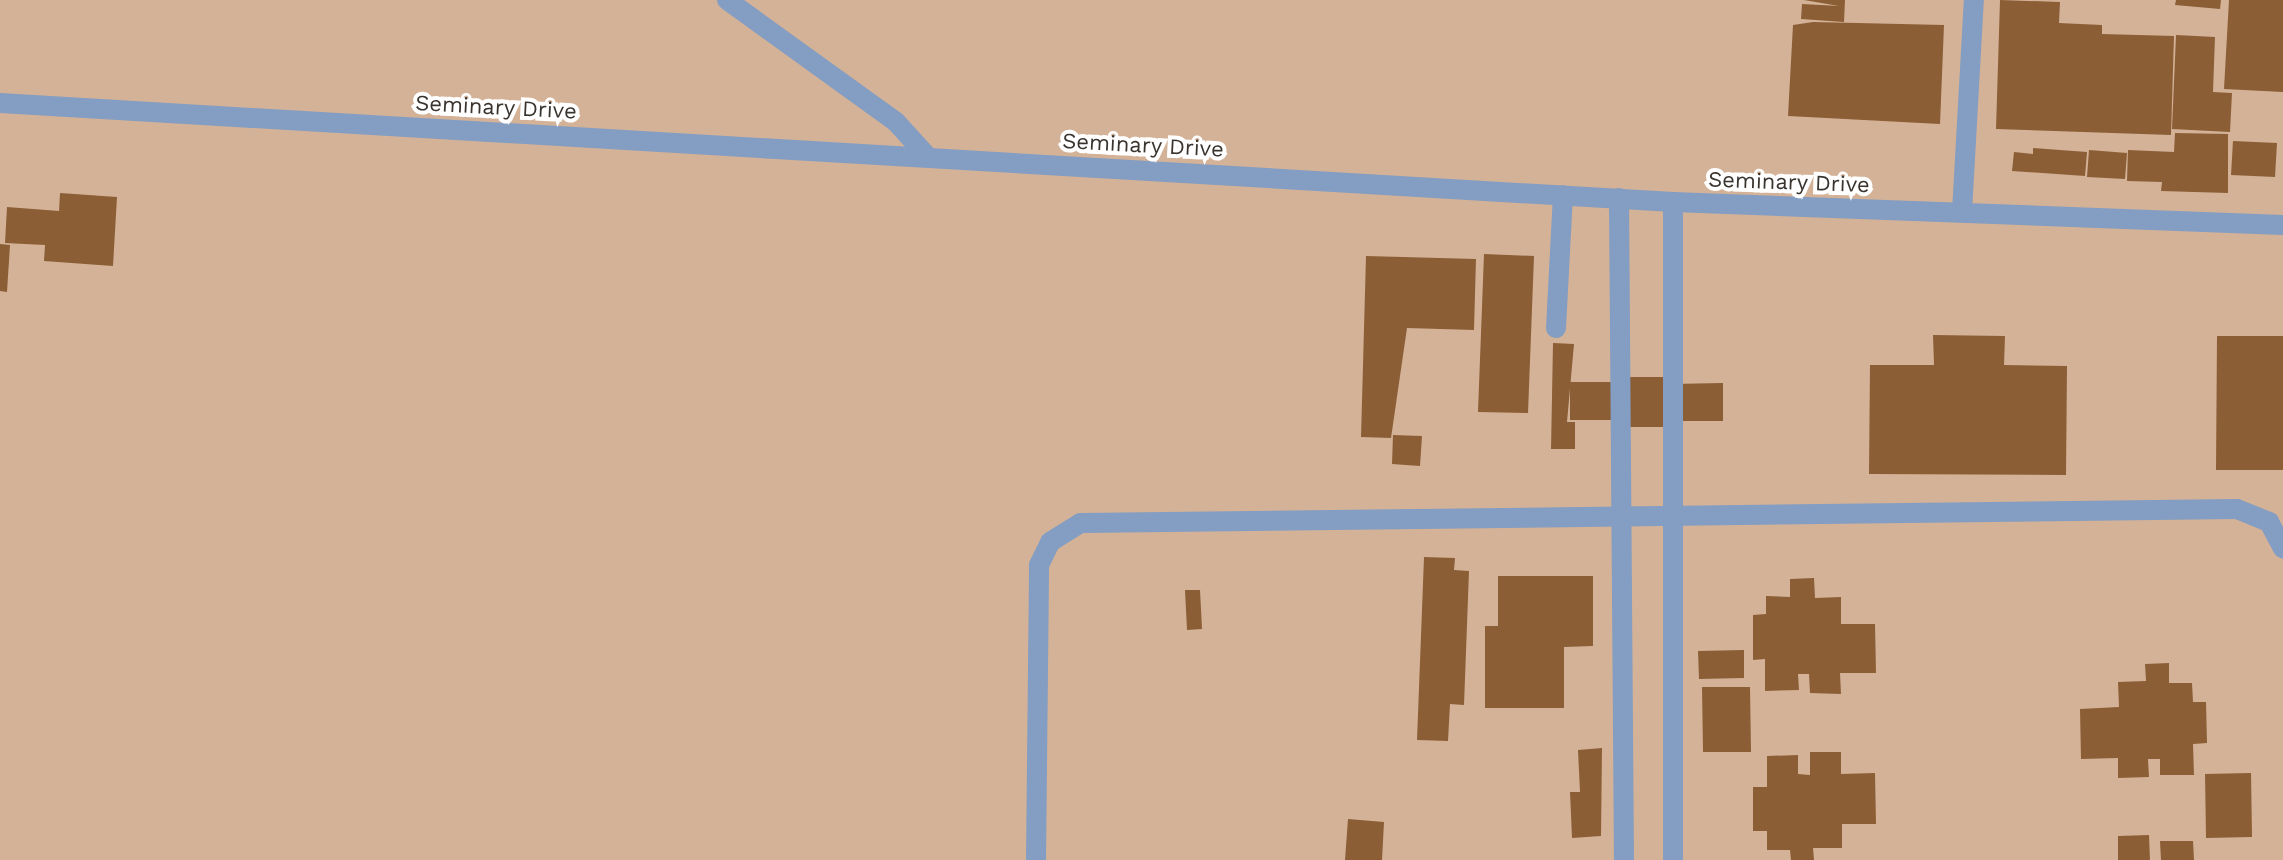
<!DOCTYPE html>
<html>
<head>
<meta charset="utf-8">
<style>
  body { margin:0 }
  #map { position:relative; width:2283px; height:860px; overflow:hidden; background:#f7e7db; font-family:"Work Sans",sans-serif }
  div>[style] { position:absolute }
  .green>* { inset:0; background:#d4b297 }
  .building>* { inset:0; background:#8b5e36 }
  .minor>* { height:20px; margin:-10px; padding:0 10px; transform-origin:10px; border-radius:10px; background:#839dc3 }
  span { translate:-50% -50%; white-space:nowrap; text-align:center; line-height:1.15; -webkit-text-stroke:8px #fff; paint-order:stroke }
  .street-label { font-size:22px; color:#3a342f }
</style>
</head>
<body>
<div id="map">
  <div class="green">
    <div style="clip-path:polygon(0 0,2283px 0,2283px 860px,0 860px)"></div>
  </div>
  <div class="building">
    <div style="clip-path:polygon(1804px 0,1845px 0,1844px 22px,1801px 19px,1802px 4px,1839px 6px)"></div>
    <div style="clip-path:polygon(2000px 0,2060px 2px,2059px 23px,2102px 25px,2102px 34px,2174px 36px,2171px 135px,1996px 129px)"></div>
    <div style="clip-path:polygon(2176px 0,2221px 0,2220px 9px,2175px 5px)"></div>
    <div style="clip-path:polygon(2229px 0,2283px 0,2283px 92px,2224px 89px)"></div>
    <div style="clip-path:polygon(1813px 22px,1944px 25px,1940px 124px,1788px 116px,1793px 25px)"></div>
    <div style="clip-path:polygon(2176px 35px,2215px 37px,2213px 92px,2232px 93px,2230px 132px,2172px 129px)"></div>
    <div style="clip-path:polygon(2175px 133px,2228px 134px,2228px 193px,2161px 191px,2162px 182px,2127px 181px,2128px 150px,2174px 152px)"></div>
    <div style="clip-path:polygon(2233px 141px,2277px 143px,2275px 177px,2231px 175px)"></div>
    <div style="clip-path:polygon(2033px 148px,2087px 152px,2085px 176px,2012px 171px,2014px 152px,2033px 154px)"></div>
    <div style="clip-path:polygon(2089px 150px,2127px 153px,2125px 179px,2087px 177px)"></div>
    <div style="clip-path:polygon(60px 193px,117px 197px,113px 266px,44px 261px,45px 245px,5px 243px,7px 207px,59px 211px)"></div>
    <div style="clip-path:polygon(0 244px,10px 245px,7px 292px,0 291px)"></div>
    <div style="clip-path:polygon(1484px 254px,1534px 256px,1528px 413px,1478px 412px)"></div>
    <div style="clip-path:polygon(1366px 256px,1476px 259px,1474px 330px,1407px 328px,1391px 438px,1361px 437px)"></div>
    <div style="clip-path:polygon(1933px 335px,2005px 336px,2004px 365px,2067px 366px,2066px 475px,1869px 474px,1870px 365px,1934px 365px)"></div>
    <div style="clip-path:polygon(2217px 336px,2283px 336px,2283px 470px,2216px 470px)"></div>
    <div style="clip-path:polygon(1553px 343px,1574px 344px,1567px 422px,1575px 422px,1575px 449px,1551px 449px)"></div>
    <div style="clip-path:polygon(1628px 377px,1663px 377px,1663px 427px,1629px 427px)"></div>
    <div style="clip-path:polygon(1570px 382px,1616px 382px,1616px 420px,1570px 420px)"></div>
    <div style="clip-path:polygon(1723px 383px,1723px 421px,1673px 421px,1672px 384px)"></div>
    <div style="clip-path:polygon(1393px 435px,1422px 436px,1420px 466px,1392px 464px)"></div>
    <div style="clip-path:polygon(1424px 557px,1455px 558px,1454px 570px,1469px 571px,1464px 705px,1450px 704px,1448px 741px,1417px 740px)"></div>
    <div style="clip-path:polygon(1498px 576px,1593px 576px,1593px 646px,1564px 647px,1564px 708px,1485px 708px,1485px 626px,1498px 626px)"></div>
    <div style="clip-path:polygon(1814px 578px,1815px 598px,1841px 597px,1841px 624px,1875px 624px,1876px 673px,1840px 673px,1841px 694px,1810px 693px,1809px 674px,1798px 674px,1799px 690px,1765px 691px,1765px 659px,1753px 660px,1753px 615px,1766px 614px,1766px 596px,1790px 597px,1790px 579px)"></div>
    <div style="clip-path:polygon(1185px 590px,1200px 590px,1202px 629px,1187px 630px)"></div>
    <div style="clip-path:polygon(1744px 650px,1744px 678px,1699px 679px,1698px 651px)"></div>
    <div style="clip-path:polygon(2169px 663px,2169px 683px,2192px 683px,2193px 702px,2206px 702px,2207px 743px,2193px 744px,2194px 775px,2160px 775px,2160px 759px,2148px 759px,2149px 777px,2118px 778px,2118px 758px,2081px 759px,2080px 709px,2119px 707px,2118px 682px,2146px 681px,2145px 664px)"></div>
    <div style="clip-path:polygon(1702px 687px,1750px 687px,1751px 752px,1703px 752px)"></div>
    <div style="clip-path:polygon(1602px 748px,1601px 836px,1572px 838px,1570px 792px,1580px 792px,1578px 750px)"></div>
    <div style="clip-path:polygon(1810px 752px,1841px 752px,1841px 774px,1875px 773px,1876px 824px,1842px 824px,1842px 848px,1813px 848px,1814px 860px,1791px 860px,1790px 850px,1767px 850px,1767px 831px,1753px 831px,1753px 787px,1767px 787px,1767px 756px,1798px 755px,1798px 774px,1810px 775px)"></div>
    <div style="clip-path:polygon(2251px 773px,2252px 837px,2206px 838px,2205px 774px)"></div>
    <div style="clip-path:polygon(1348px 819px,1384px 822px,1382px 860px,1345px 860px)"></div>
    <div style="clip-path:polygon(2149px 835px,2150px 860px,2118px 860px,2118px 836px)"></div>
    <div style="clip-path:polygon(2160px 841px,2193px 841px,2194px 860px,2161px 860px)"></div>
  </div>
  <div class="minor">
    <div style="left:727px;top:0;width:208px;rotate:35.8deg"></div>
    <div style="left:896px;top:122px;width:46px;rotate:47.6deg"></div>
    <div style="left:0;top:103px;width:1676px;rotate:3.39deg"></div>
    <div style="left:1673px;top:202px;width:610px;rotate:2.16deg"></div>
    <div style="left:1619px;top:198px;width:662px;rotate:89.57deg"></div>
    <div style="left:1673px;top:202px;width:658px;rotate:90deg"></div>
    <div style="left:1962px;top:212px;width:212px;rotate:-86.8deg"></div>
    <div style="left:1556px;top:328px;width:133px;rotate:-87deg"></div>
    <div style="left:1036px;top:860px;width:295px;rotate:-89.4deg"></div>
    <div style="left:1039px;top:565px;width:25px;rotate:-64deg"></div>
    <div style="left:1050px;top:542px;width:36px;rotate:-32deg"></div>
    <div style="left:1081px;top:523px;width:1156px;rotate:-0.69deg"></div>
    <div style="left:2237px;top:509px;width:35px;rotate:22deg"></div>
    <div style="left:2269px;top:522px;width:30px;rotate:62deg"></div>
  </div>
  <div class="street-label">
    <span style="left:496px;top:107px;rotate:3deg">Seminary Drive</span>
    <span style="left:1143px;top:145px;rotate:3deg">Seminary Drive</span>
    <span style="left:1789px;top:182px;rotate:2deg">Seminary Drive</span>
  </div>
</div>
</body>
</html>
